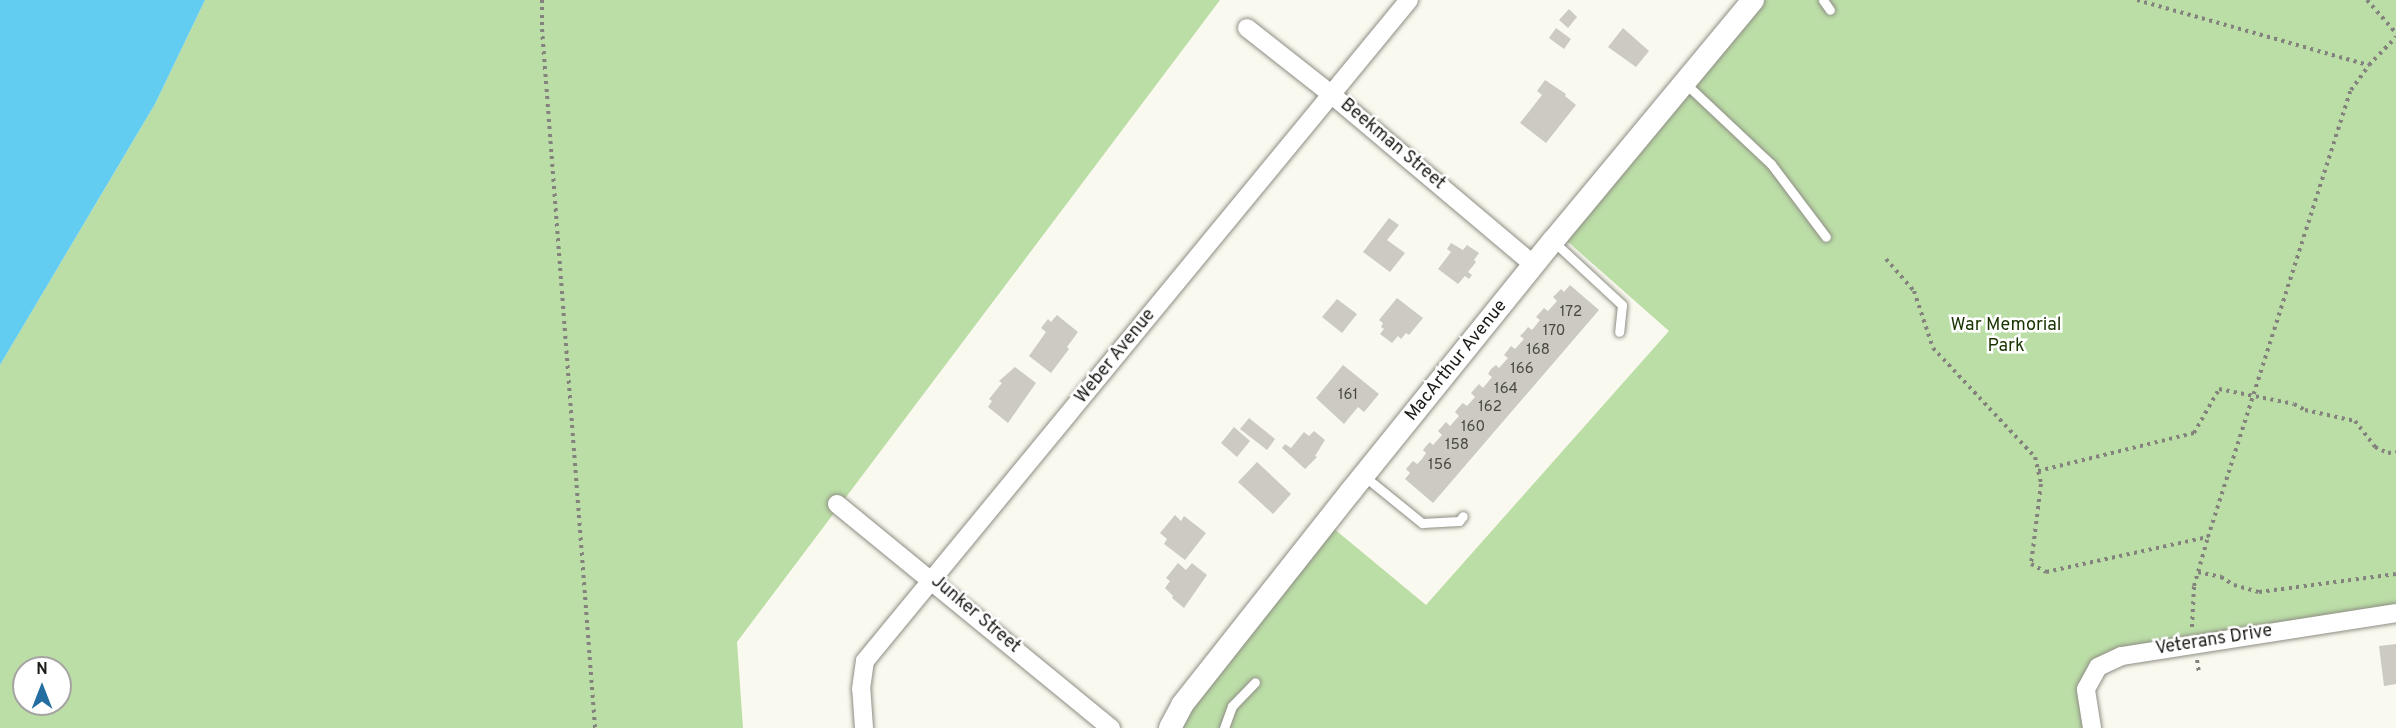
<!DOCTYPE html>
<html>
<head>
<meta charset="utf-8">
<style>
  body { margin:0 }
  #map { position:relative; width:2396px; height:728px; overflow:hidden; background:#faf9ef; font-family:Overpass,sans-serif }
  div>[style] { position:absolute }
  .green>* { inset:0; background:#bbdda6 }
  .water>* { inset:0; background:#62cdf0 }
  .building>* { inset:0; background:#cccac1 }
  .path>* { height:4px; margin-top:-2px; transform-origin:0; background:repeating-linear-gradient(90deg,#83827c 0 3px,transparent 0 7.5px) }
  .roads { filter:drop-shadow(0 0 2px #8e8d84) drop-shadow(0 0 2px #8e8d84) }
  .service>* { height:9px; margin:-4.5px; padding:0 4.5px; transform-origin:4.5px; border-radius:4.5px; background:#fff }
  .minor>* { height:18px; margin:-9px; padding:0 9px; transform-origin:9px; border-radius:9px; background:#fff }
  .tertiary>* { height:22px; margin:-11px; padding:0 11px; transform-origin:11px; border-radius:11px; background:#fff }
  span { translate:-50% -50%; white-space:nowrap; text-align:center; line-height:1.15; -webkit-text-stroke:5px #fff; paint-order:stroke }
  .number-label { font-size:15px; color:#494843 }
  .number-label span { -webkit-text-stroke-width:0 }
  .street-label { font-size:18px; color:#1d1c19 }
  .park-label { font-size:18px; color:#193400 }
  .north { position:absolute; left:12px; top:656px; width:60px; height:60px; box-sizing:border-box; background:#fff; border:2px solid #a5a4a3; border-radius:50%; rotate:0deg; font-size:16px; font-weight:700; line-height:24px; text-align:center; color:#1d1c19 }
  .north::after { content:''; display:block; margin:auto; width:21px; height:27px; background:#246ea1; clip-path:polygon(50% 0,100% 100%,50% 72%,0 100%) }
</style>
</head>
<body>
<div id="map">
  <div class="green">
    <div style="clip-path:polygon(evenodd,205px 0,1220px 0,737px 642px,743px 728px,0 728px,0 365px,155px 104px,205px 0,24px 668px,60px 668px,60px 704px,24px 704px,24px 668px)"></div>
    <div style="clip-path:polygon(1753px 0,2396px 0,2396px 613px,2096px 669px,2092px 728px,1171px 728px,1327px 523px,1426px 605px,1669px 331px,1559px 234px)"></div>
  </div>
  <div class="water">
    <div style="clip-path:polygon(0 0,205px 0,155px 104px,0 365px)"></div>
  </div>
  <div class="building">
    <div style="clip-path:polygon(1569px 9px,1577px 17px,1568px 28px,1559px 20px)"></div>
    <div style="clip-path:polygon(1556px 28px,1571px 39px,1564px 49px,1549px 38px)"></div>
    <div style="clip-path:polygon(1623px 28px,1649px 51px,1636px 67px,1608px 47px)"></div>
    <div style="clip-path:polygon(1545px 80px,1566px 94px,1565px 96px,1576px 105px,1546px 143px,1520px 123px,1542px 95px,1537px 91px)"></div>
    <div style="clip-path:polygon(1389px 218px,1399px 225px,1387px 240px,1405px 253px,1390px 272px,1363px 252px)"></div>
    <div style="clip-path:polygon(1451px 243px,1463px 250px,1467px 245px,1479px 253px,1474px 260px,1476px 262px,1468px 272px,1472px 275px,1469px 279px,1465px 276px,1458px 284px,1438px 269px,1451px 252px,1447px 249px)"></div>
    <div style="clip-path:polygon(1570px 285px,1599px 310px,1433px 503px,1405px 479px,1410px 473px,1406px 469px,1413px 461px,1417px 464px,1422px 459px,1426px 453px,1423px 450px,1426px 446px,1430px 442px,1433px 445px,1442px 435px,1438px 431px,1446px 422px,1450px 426px,1459px 416px,1455px 412px,1459px 407px,1463px 403px,1467px 406px,1475px 397px,1471px 393px,1479px 384px,1483px 388px,1492px 377px,1488px 374px,1491px 369px,1496px 365px,1499px 368px,1508px 358px,1504px 355px,1508px 350px,1511px 346px,1515px 349px,1524px 339px,1520px 336px,1525px 331px,1528px 327px,1532px 330px,1540px 320px,1536px 317px,1544px 308px,1548px 311px,1557px 301px,1553px 297px,1561px 289px,1564px 292px)"></div>
    <div style="clip-path:polygon(1397px 298px,1423px 318px,1409px 335px,1406px 333px,1401px 339px,1398px 336px,1392px 343px,1380px 334px,1384px 329px,1381px 327px,1383px 323px,1379px 320px)"></div>
    <div style="clip-path:polygon(1337px 299px,1357px 314px,1342px 333px,1322px 317px)"></div>
    <div style="clip-path:polygon(1057px 315px,1078px 332px,1067px 347px,1069px 349px,1051px 373px,1029px 356px,1046px 332px,1041px 328px,1048px 319px,1051px 322px)"></div>
    <div style="clip-path:polygon(1343px 365px,1379px 394px,1364px 412px,1358px 407px,1344px 424px,1316px 398px)"></div>
    <div style="clip-path:polygon(1015px 367px,1036px 383px,1008px 423px,988px 407px,992px 401px,989px 399px,1002px 383px,999px 381px)"></div>
    <div style="clip-path:polygon(1249px 418px,1275px 439px,1267px 450px,1240px 429px)"></div>
    <div style="clip-path:polygon(1234px 427px,1250px 441px,1237px 457px,1221px 443px)"></div>
    <div style="clip-path:polygon(1314px 431px,1325px 440px,1315px 456px,1317px 457px,1305px 469px,1282px 448px,1285px 444px,1291px 448px,1304px 432px,1309px 436px)"></div>
    <div style="clip-path:polygon(1257px 462px,1291px 494px,1273px 514px,1238px 482px)"></div>
    <div style="clip-path:polygon(1175px 515px,1181px 521px,1184px 516px,1206px 533px,1185px 560px,1164px 544px,1167px 539px,1160px 533px)"></div>
    <div style="clip-path:polygon(1178px 563px,1186px 570px,1192px 563px,1207px 575px,1184px 608px,1172px 598px,1173px 596px,1165px 588px,1170px 581px,1166px 578px)"></div>
    <div style="clip-path:polygon(2396px 644px,2396px 684px,2384px 686px,2379px 646px)"></div>
  </div>
  <div class="path">
    <div style="left:542px;top:0;width:29px;rotate:90deg"></div>
    <div style="left:542px;top:29px;width:701px;rotate:85.66deg"></div>
    <div style="left:2137px;top:0;width:241px;rotate:15.7deg"></div>
    <div style="left:2367px;top:0;width:44px;rotate:48.7deg"></div>
    <div style="left:1886px;top:259px;width:43px;rotate:48.8deg"></div>
    <div style="left:1914px;top:291px;width:60px;rotate:71.6deg"></div>
    <div style="left:1933px;top:348px;width:149px;rotate:46.9deg"></div>
    <div style="left:2035px;top:457px;width:28px;rotate:77deg"></div>
    <div style="left:2041px;top:484px;width:81px;rotate:97.1deg"></div>
    <div style="left:2031px;top:564px;width:17px;rotate:28deg"></div>
    <div style="left:2046px;top:572px;width:166px;rotate:-12.2deg"></div>
    <div style="left:2038px;top:471px;width:161px;rotate:-13.7deg"></div>
    <div style="left:2194px;top:433px;width:51px;rotate:-60.4deg"></div>
    <div style="left:2219px;top:389px;width:76px;rotate:11.3deg"></div>
    <div style="left:2294px;top:404px;width:13px;rotate:29deg"></div>
    <div style="left:2305px;top:410px;width:51px;rotate:12.4deg"></div>
    <div style="left:2355px;top:421px;width:33px;rotate:52deg"></div>
    <div style="left:2375px;top:447px;width:14px;rotate:25deg"></div>
    <div style="left:2388px;top:453px;width:8px;rotate:-7deg"></div>
    <div style="left:2198px;top:572px;width:24px;rotate:12deg"></div>
    <div style="left:2221px;top:577px;width:15px;rotate:32deg"></div>
    <div style="left:2234px;top:585px;width:26px;rotate:16deg"></div>
    <div style="left:2259px;top:592px;width:138px;rotate:-7.5deg"></div>
    <div style="left:2192px;top:627px;width:41px;rotate:-87.2deg"></div>
    <div style="left:2194px;top:586px;width:51px;rotate:-74.1deg"></div>
    <div style="left:2208px;top:537px;width:469px;rotate:-72.3deg"></div>
    <div style="left:2351px;top:90px;width:31px;rotate:-54deg"></div>
    <div style="left:2369px;top:65px;width:39px;rotate:-46deg"></div>
    <div style="left:2197px;top:660px;width:12px;rotate:81deg"></div>
  </div>
  <div class="roads">
    <div class="service">
      <div style="left:1823px;top:0;width:12px;rotate:55deg"></div>
      <div style="left:1685px;top:83px;width:118px;rotate:43.3deg"></div>
      <div style="left:1771px;top:164px;width:91px;rotate:53deg"></div>
      <div style="left:1553px;top:241px;width:94px;rotate:42.8deg"></div>
      <div style="left:1622px;top:305px;width:27px;rotate:96deg"></div>
      <div style="left:1364px;top:476px;width:75px;rotate:39deg"></div>
      <div style="left:1422px;top:523px;width:37px;rotate:-3deg"></div>
      <div style="left:1459px;top:521px;width:6px;rotate:-51deg"></div>
      <div style="left:1224px;top:728px;width:23px;rotate:-70deg"></div>
      <div style="left:1232px;top:706px;width:33px;rotate:-46deg"></div>
    </div>
    <div class="minor">
      <div style="left:1247px;top:28px;width:108px;rotate:38.2deg"></div>
      <div style="left:1332px;top:95px;width:264px;rotate:40.1deg"></div>
      <div style="left:837px;top:504px;width:354px;rotate:39.3deg"></div>
      <div style="left:864px;top:728px;width:39px;rotate:-94deg"></div>
      <div style="left:861px;top:689px;width:28px;rotate:-82deg"></div>
      <div style="left:865px;top:661px;width:856px;rotate:-50.55deg"></div>
      <div style="left:2092px;top:728px;width:39px;rotate:-99deg"></div>
      <div style="left:2086px;top:689px;width:25px;rotate:-61deg"></div>
      <div style="left:2098px;top:667px;width:26px;rotate:-25deg"></div>
      <div style="left:2122px;top:656px;width:277px;rotate:-8.9deg"></div>
    </div>
    <div class="tertiary">
      <div style="left:1170px;top:728px;width:26px;rotate:-62deg"></div>
      <div style="left:1182px;top:705px;width:273px;rotate:-51.7deg"></div>
      <div style="left:1351px;top:491px;width:321px;rotate:-51.1deg"></div>
      <div style="left:1553px;top:241px;width:313px;rotate:-50.3deg"></div>
    </div>
  </div>
  <div class="number-label">
    <span style="left:1571px;top:313px">172</span>
    <span style="left:1554px;top:332px">170</span>
    <span style="left:1538px;top:351px">168</span>
    <span style="left:1522px;top:370px">166</span>
    <span style="left:1506px;top:390px">164</span>
    <span style="left:1348px;top:396px">161</span>
    <span style="left:1490px;top:408px">162</span>
    <span style="left:1473px;top:428px">160</span>
    <span style="left:1457px;top:446px">158</span>
    <span style="left:1440px;top:466px">156</span>
  </div>
  <div class="street-label">
    <span style="left:1392px;top:145px;rotate:40deg">Beekman Street</span>
    <span style="left:1116px;top:357px;rotate:-51deg">Weber Avenue</span>
    <span style="left:1457px;top:361px;rotate:-51deg">MacArthur Avenue</span>
    <span style="left:975px;top:615px;rotate:40deg">Junker Street</span>
    <span style="left:2214px;top:641px;rotate:-9deg">Veterans Drive</span>
  </div>
  <div class="park-label">
    <span style="left:2006px;top:337px">War Memorial<br>Park</span>
  </div>
  <div class="north">N</div>
</div>
</body>
</html>
